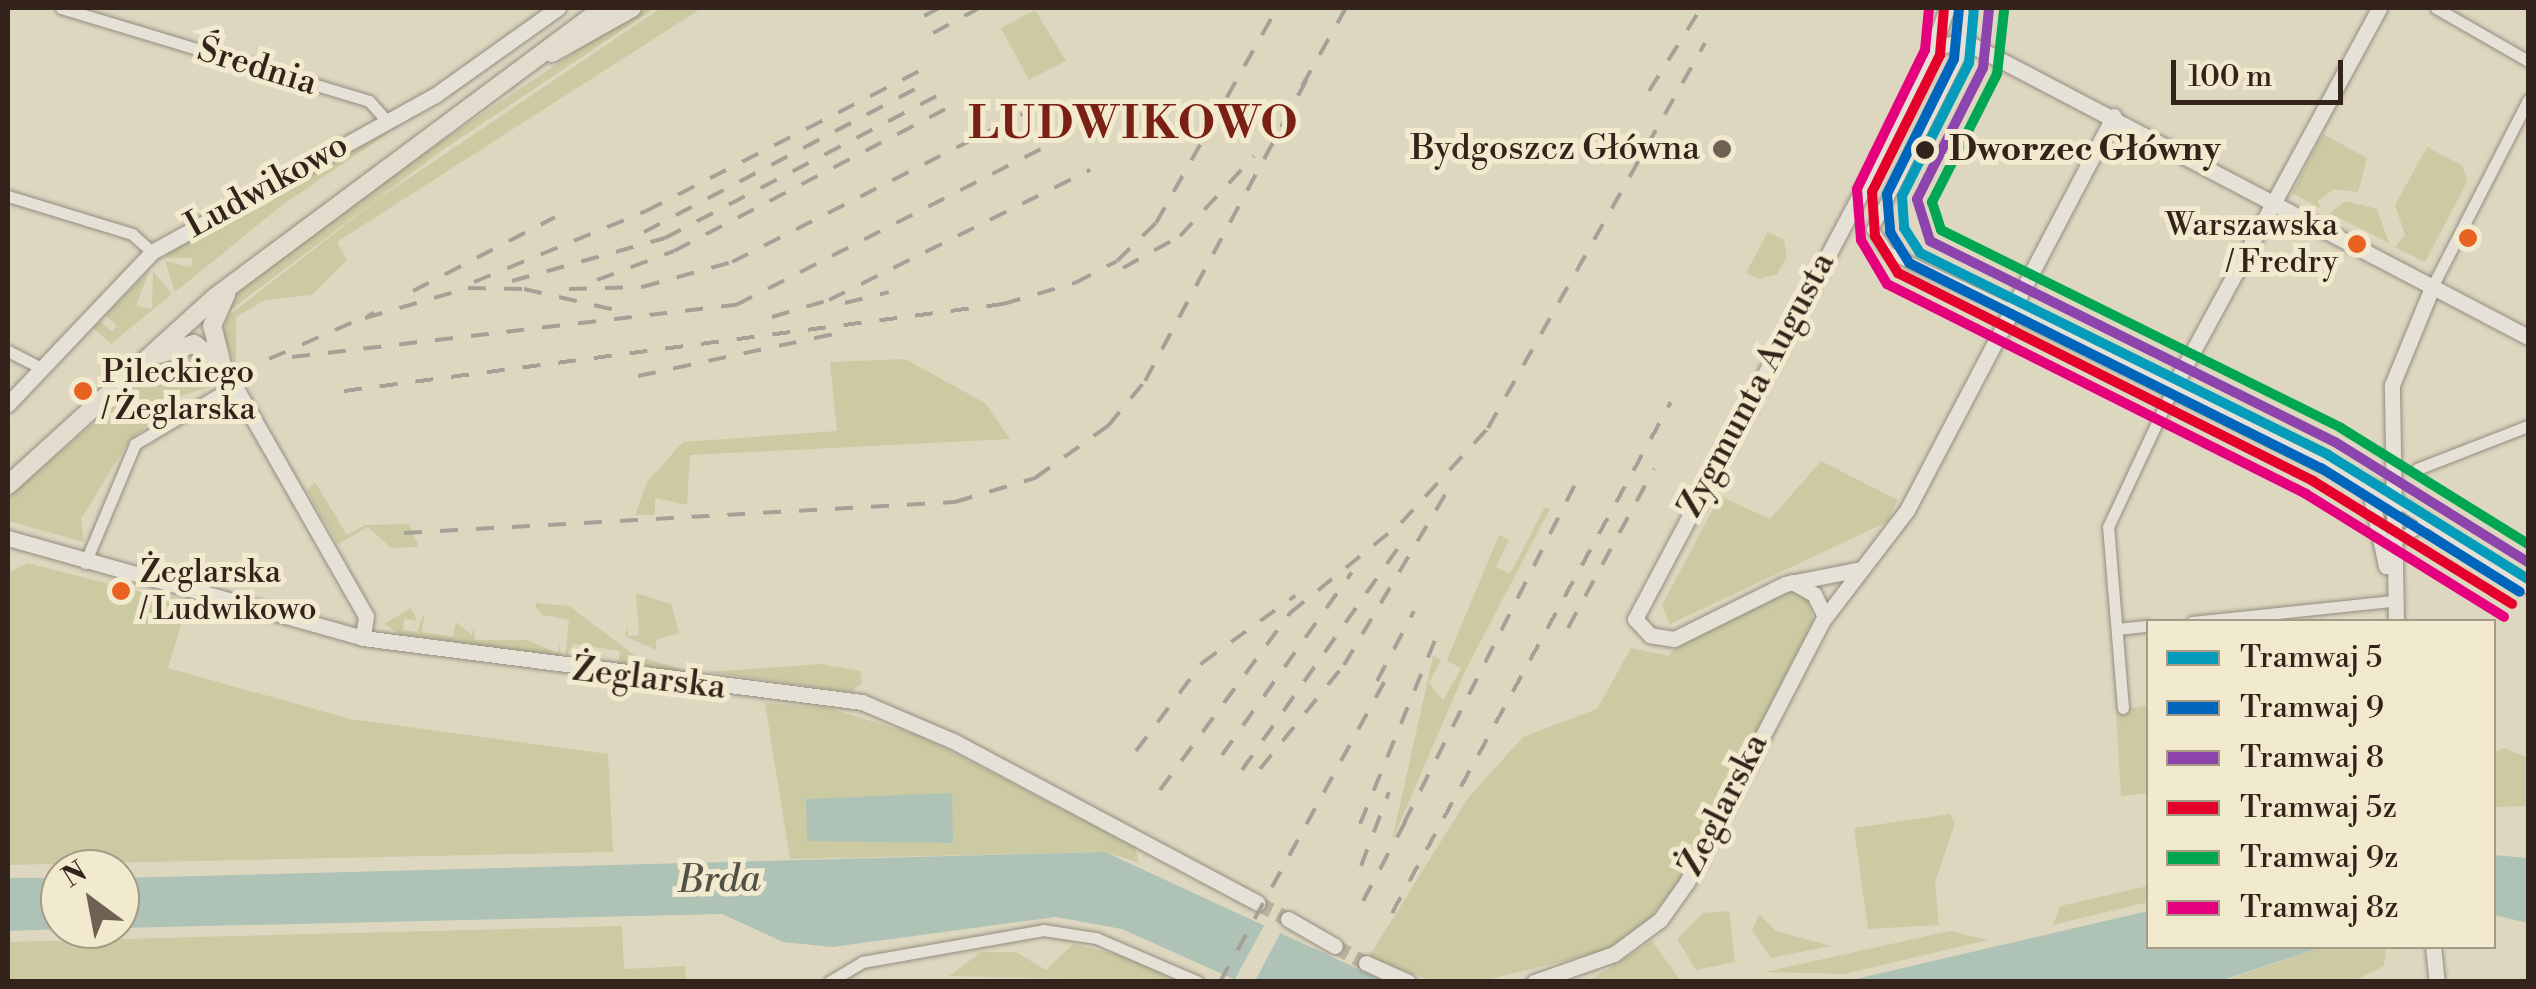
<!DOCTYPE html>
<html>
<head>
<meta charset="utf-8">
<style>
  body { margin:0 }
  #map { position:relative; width:2536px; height:989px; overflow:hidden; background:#ded7c0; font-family:"Libre Bodoni",serif }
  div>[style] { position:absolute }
  .green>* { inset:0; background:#cbcaa2 }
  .water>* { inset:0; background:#aec3b6 }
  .pier>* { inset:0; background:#ded7c0 }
  .secondary-tunnel>* { height:15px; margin-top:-7.5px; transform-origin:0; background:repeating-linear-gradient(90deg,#bcb39f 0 15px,transparent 0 23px) }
  .roads { filter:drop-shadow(0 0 2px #938d80) drop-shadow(0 0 2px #938d80) }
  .street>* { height:11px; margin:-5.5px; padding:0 5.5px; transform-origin:5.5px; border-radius:5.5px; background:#e5e1d6 }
  .secondary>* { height:15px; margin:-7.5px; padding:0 7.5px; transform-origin:7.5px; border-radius:7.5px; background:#e5e1d6 }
  .primary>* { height:18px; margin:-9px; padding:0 9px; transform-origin:9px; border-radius:9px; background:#e1dcce }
  .rail>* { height:4px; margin-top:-2px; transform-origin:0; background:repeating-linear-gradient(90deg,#a6a197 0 18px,transparent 0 36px) }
  .tram-1>* { height:10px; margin:-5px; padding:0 5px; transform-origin:5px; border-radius:5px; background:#059cbc }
  .tram-2>* { height:10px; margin:-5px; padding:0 5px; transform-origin:5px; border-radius:5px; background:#0065bd }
  .tram-3>* { height:10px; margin:-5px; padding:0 5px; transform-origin:5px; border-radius:5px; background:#8e44ad }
  .tram-4>* { height:10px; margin:-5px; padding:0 5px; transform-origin:5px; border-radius:5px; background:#e4002b }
  .tram-5>* { height:10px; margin:-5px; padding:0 5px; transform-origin:5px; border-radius:5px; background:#00a651 }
  .tram-6>* { height:10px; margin:-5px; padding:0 5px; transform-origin:5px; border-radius:5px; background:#e5007d }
  .dots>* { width:28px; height:28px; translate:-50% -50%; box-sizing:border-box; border:5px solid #f2eace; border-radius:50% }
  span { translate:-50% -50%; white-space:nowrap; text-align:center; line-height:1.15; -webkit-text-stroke:10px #f2eace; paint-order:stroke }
  .bus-label { font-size:32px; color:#33231a }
  .right { translate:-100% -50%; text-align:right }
  .left { translate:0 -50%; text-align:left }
  .street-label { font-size:35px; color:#33231a }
  .poi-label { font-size:35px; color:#33231a }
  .stop-label { font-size:35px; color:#33231a; font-weight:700 }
  .water-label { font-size:38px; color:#525147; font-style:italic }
  .district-label { font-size:45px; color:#7a1f14; font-weight:700; letter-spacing:2.5px }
  .frame { position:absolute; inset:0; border:10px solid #33231a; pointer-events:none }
  .legend { position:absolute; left:2146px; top:619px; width:350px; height:330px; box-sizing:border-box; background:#f2eace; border:2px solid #a69a86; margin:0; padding:12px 18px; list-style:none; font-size:30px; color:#33231a }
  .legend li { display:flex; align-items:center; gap:20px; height:50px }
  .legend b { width:50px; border:2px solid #a69a86 }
  .north { position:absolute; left:40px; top:849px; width:100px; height:100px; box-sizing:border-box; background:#f2eace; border:2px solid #a69a86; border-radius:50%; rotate:328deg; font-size:28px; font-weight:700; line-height:40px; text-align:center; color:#33231a }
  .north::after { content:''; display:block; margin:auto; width:35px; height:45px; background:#6f6254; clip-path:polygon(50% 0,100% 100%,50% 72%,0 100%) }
  .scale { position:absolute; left:2171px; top:60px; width:172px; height:45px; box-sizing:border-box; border:5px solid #33231a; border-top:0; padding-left:12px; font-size:30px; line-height:35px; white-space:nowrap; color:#33231a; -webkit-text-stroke:8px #f2eace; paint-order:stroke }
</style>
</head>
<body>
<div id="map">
  <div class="green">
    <div style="clip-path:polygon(641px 8px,655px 8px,441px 151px,228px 312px,220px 332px,228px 363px,216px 329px,232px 297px,397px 171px)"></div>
    <div style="clip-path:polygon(661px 8px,702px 8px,337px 242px,347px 260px,312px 295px,265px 300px,236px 317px,236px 366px,223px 334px,228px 316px,381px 197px)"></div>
    <div style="clip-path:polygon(1035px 10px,1066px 61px,1029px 80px,1001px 28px)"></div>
    <div style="clip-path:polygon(410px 118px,281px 206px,175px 292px,165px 261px,191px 267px,193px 258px,165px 258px,179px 240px)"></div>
    <div style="clip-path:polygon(2323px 134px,2367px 158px,2358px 192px,2334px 189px,2318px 201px,2321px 209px,2292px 193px)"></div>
    <div style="clip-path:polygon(2427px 147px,2463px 166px,2467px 182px,2425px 262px,2395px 247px,2405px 235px,2395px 205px)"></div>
    <div style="clip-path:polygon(2346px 201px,2377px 209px,2389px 243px,2330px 213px)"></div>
    <div style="clip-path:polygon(1768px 232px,1784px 240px,1787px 257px,1777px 274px,1759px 279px,1746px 273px)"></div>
    <div style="clip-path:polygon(149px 271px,136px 306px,152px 309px,153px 271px,172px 294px,111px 344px,93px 328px,100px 321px,112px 332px,117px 326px,105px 315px)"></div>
    <div style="clip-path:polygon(182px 348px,215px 363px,223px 383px,177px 397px,127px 444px,81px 519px,84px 542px,8px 521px,8px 497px)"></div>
    <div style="clip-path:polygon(905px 359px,985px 403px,1010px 439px,690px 455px,687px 505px,655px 498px,655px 515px,635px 515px,647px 482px,683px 442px,837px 431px,830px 362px)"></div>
    <div style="clip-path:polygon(1821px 461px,1898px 500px,1887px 522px,1670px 624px,1662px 605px,1720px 496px,1770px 519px)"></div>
    <div style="clip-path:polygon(315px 482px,347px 535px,365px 525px,409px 524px,419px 547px,391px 548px,368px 527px,338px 544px,307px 491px)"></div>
    <div style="clip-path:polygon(1545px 507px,1550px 509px,1465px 671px,1392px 841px,1433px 656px,1441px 660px,1429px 683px,1443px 700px,1461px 669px,1447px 660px,1499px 535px,1509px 540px,1496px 567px,1510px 574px)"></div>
    <div style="clip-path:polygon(27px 563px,153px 595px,154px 604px,163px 595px,188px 602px,168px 668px,350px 719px,608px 754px,613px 852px,8px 865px,8px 573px)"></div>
    <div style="clip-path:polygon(543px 587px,537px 603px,569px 606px,634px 655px,691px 672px,618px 664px,620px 651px,573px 644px,565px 659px,569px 620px,542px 615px,535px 606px)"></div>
    <div style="clip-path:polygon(1788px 590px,1808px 596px,1813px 621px,1682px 878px,1649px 919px,1605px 951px,1486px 980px,1433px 981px,1368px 958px,1468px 798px,1523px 737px,1597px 709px,1631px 648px,1669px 656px,1679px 641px)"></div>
    <div style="clip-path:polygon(636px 593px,671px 604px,679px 633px,656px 640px,656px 650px,625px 636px,627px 627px,628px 636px,639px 635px)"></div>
    <div style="clip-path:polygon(411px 608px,417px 621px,404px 619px,403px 630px,417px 632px,425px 610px,422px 632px,453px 637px,456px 622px,472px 635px,474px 625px,475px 640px,527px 640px,558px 653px,560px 643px,561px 658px,400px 634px,384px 624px)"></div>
    <div style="clip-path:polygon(821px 664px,860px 671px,862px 683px,851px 692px,709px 672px)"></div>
    <div style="clip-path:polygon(765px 703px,828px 708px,923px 737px,1135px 847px,1139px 863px,1105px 852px,790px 859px)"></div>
    <div style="clip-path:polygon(2148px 705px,2148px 793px,2121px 796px,2116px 711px)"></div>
    <div style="clip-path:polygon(2504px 748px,2528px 758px,2528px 806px,2494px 807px,2494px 753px)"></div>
    <div style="clip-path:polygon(1950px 814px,1955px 823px,1935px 882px,1939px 925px,1868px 929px,1854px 828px)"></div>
    <div style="clip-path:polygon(2148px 886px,2148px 902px,2053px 925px,2060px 906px)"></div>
    <div style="clip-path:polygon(1729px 911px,1735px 962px,1696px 970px,1677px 939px,1703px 913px)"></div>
    <div style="clip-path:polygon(1759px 914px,1776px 931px,1831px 946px,1771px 958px,1752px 930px)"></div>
    <div style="clip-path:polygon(622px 926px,624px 969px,685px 966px,686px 981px,8px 981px,8px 942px)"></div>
    <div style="clip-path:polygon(1950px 931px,1988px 940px,1844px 974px,1765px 972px)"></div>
    <div style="clip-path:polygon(1652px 941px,1681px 981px,1587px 981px,1608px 969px)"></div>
    <div style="clip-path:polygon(1073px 944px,1140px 960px,1173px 981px,949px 976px,981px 952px,1016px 952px,1046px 970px)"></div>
    <div style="clip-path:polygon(2323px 947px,2386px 947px,2384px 966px,2354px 981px,2220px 982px)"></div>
  </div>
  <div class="water">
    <div style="clip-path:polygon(952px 793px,953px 843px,807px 841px,806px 799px)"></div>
    <div style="clip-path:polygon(1105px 852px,1384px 981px,1238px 981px,1122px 929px,1056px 917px,832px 947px,783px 942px,722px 914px,120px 928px,120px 878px)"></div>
    <div style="clip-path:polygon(2494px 855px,2528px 858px,2528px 923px,2494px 915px)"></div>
    <div style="clip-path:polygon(8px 878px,60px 878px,60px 929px,67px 929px,8px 931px)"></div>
    <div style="clip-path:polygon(2148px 911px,2148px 946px,2323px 947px,2220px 981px,1847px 981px)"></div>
  </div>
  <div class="pier">
    <div style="clip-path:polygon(1267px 920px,1283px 928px,1255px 981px,1234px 981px)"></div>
  </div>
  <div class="secondary-tunnel">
    <div style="left:1258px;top:903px;width:34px;rotate:28deg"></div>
    <div style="left:1335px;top:946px;width:35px;rotate:29deg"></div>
  </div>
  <div class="roads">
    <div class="street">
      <div style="left:61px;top:8px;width:322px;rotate:16.8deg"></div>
      <div style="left:369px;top:101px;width:27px;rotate:48deg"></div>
      <div style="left:2436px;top:8px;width:106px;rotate:29.9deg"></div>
      <div style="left:1966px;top:42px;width:209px;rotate:116.7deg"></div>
      <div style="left:1872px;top:229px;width:28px;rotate:55deg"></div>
      <div style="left:1888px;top:252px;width:134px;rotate:25.2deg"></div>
      <div style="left:8px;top:196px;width:130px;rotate:17deg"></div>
      <div style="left:132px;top:234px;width:27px;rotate:42deg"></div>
      <div style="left:2433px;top:285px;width:208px;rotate:-62.8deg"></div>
      <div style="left:8px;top:351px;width:36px;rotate:27deg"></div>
      <div style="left:2417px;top:469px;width:119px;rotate:-21.2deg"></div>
      <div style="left:2393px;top:498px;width:162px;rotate:33.7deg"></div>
      <div style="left:2395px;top:541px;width:39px;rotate:-31deg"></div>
      <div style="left:85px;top:563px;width:129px;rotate:-67.2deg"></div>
      <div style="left:135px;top:444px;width:115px;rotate:-30.8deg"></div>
      <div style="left:2192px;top:622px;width:202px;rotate:-6deg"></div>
      <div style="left:2117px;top:629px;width:31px;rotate:-6deg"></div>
      <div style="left:2123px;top:708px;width:182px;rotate:-94.7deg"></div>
      <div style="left:2108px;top:527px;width:156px;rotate:-64.9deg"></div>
      <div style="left:829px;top:982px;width:39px;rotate:-31deg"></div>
      <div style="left:862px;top:962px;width:184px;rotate:-10deg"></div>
      <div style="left:1043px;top:930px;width:54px;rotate:8.6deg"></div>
      <div style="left:1096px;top:938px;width:111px;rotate:23.3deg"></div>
    </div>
    <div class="secondary">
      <div style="left:1960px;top:8px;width:35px;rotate:80deg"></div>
      <div style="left:1937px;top:46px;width:29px;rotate:-8deg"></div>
      <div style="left:1966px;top:42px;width:635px;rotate:27.7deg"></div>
      <div style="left:2009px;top:309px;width:428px;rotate:26.2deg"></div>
      <div style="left:229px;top:376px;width:276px;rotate:60.3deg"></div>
      <div style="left:366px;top:616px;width:22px;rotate:98deg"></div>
      <div style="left:2174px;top:386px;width:430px;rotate:-61.5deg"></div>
      <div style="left:8px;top:404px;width:209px;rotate:-46.5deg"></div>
      <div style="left:152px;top:252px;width:322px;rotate:-29deg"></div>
      <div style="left:434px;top:96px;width:152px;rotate:-35.4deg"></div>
      <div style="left:2369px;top:487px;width:81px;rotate:77.9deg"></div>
      <div style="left:8px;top:538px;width:369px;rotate:15.7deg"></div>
      <div style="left:363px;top:638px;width:503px;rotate:7.31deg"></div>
      <div style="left:862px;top:702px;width:99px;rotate:23.2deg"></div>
      <div style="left:953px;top:741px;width:345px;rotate:28deg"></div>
      <div style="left:1861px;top:569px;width:77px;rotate:168.8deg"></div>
      <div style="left:1785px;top:584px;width:124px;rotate:153.6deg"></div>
      <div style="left:1674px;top:639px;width:24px;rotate:-171deg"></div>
      <div style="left:1650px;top:635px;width:22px;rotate:-133deg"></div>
      <div style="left:1635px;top:619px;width:615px;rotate:-62.06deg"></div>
      <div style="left:1923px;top:76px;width:72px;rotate:-70.6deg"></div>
      <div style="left:1792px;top:582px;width:25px;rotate:29deg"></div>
      <div style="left:1814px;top:594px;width:25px;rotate:64deg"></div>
      <div style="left:2396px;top:622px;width:237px;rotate:-91deg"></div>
      <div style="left:2392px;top:385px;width:108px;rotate:-67.7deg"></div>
      <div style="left:1288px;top:919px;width:54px;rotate:29.9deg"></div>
      <div style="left:2433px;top:946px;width:36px;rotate:84deg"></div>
      <div style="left:1366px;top:963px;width:46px;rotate:24.3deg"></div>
      <div style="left:1534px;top:982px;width:85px;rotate:-19.3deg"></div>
      <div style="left:1614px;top:954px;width:57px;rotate:-36.5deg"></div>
      <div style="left:1660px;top:920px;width:47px;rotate:-54.6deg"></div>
      <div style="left:1687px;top:882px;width:295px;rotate:-62.6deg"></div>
      <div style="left:1823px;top:620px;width:138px;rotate:-52.6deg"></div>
      <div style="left:1907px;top:510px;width:445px;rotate:-62.3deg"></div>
    </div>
    <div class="primary">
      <div style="left:552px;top:53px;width:92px;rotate:-29.4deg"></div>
      <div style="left:159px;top:354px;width:36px;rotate:-16deg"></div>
      <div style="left:194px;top:344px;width:36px;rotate:37deg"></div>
      <div style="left:221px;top:361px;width:36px;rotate:-104deg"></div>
      <div style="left:212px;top:326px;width:36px;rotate:-66deg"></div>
      <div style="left:8px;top:485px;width:278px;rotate:-42.2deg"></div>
      <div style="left:214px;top:298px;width:485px;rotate:-36.7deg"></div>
    </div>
  </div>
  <div class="rail">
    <div style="left:924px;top:16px;width:17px;rotate:-28deg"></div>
    <div style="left:933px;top:33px;width:52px;rotate:-28.5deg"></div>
    <div style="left:1302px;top:86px;width:90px;rotate:-60.6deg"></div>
    <div style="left:1649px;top:91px;width:98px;rotate:-57.9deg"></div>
    <div style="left:644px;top:232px;width:324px;rotate:-27.8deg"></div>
    <div style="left:1123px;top:268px;width:65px;rotate:-29.3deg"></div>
    <div style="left:1180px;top:236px;width:109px;rotate:-47.2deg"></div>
    <div style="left:597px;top:280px;width:82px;rotate:-20.6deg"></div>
    <div style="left:674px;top:251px;width:308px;rotate:-27.6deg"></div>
    <div style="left:512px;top:281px;width:159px;rotate:-15.7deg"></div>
    <div style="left:665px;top:238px;width:307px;rotate:-27.6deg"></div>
    <div style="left:474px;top:282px;width:186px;rotate:-22.4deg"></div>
    <div style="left:646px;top:211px;width:311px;rotate:-27.1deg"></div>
    <div style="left:569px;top:289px;width:73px;rotate:-1.6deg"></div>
    <div style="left:642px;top:287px;width:93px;rotate:-15.5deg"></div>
    <div style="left:732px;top:262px;width:326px;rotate:-27deg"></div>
    <div style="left:413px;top:291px;width:160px;rotate:-27.5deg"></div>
    <div style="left:845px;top:303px;width:45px;rotate:-14deg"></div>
    <div style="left:772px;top:317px;width:59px;rotate:-16.6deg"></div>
    <div style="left:829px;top:300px;width:292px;rotate:-26.5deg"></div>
    <div style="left:365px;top:318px;width:107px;rotate:-16.2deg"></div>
    <div style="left:468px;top:288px;width:56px;rotate:1deg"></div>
    <div style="left:524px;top:289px;width:107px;rotate:13deg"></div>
    <div style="left:292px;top:357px;width:447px;rotate:-6.7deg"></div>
    <div style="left:736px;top:305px;width:343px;rotate:-27.1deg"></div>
    <div style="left:269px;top:359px;width:115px;rotate:-23.7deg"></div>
    <div style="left:638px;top:376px;width:205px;rotate:-12.1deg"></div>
    <div style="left:344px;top:391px;width:665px;rotate:-7.52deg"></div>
    <div style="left:1003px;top:304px;width:75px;rotate:-16.3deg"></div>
    <div style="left:1075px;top:283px;width:47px;rotate:-27.6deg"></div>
    <div style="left:1117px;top:261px;width:54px;rotate:-44.3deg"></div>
    <div style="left:1156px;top:223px;width:247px;rotate:-60.6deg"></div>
    <div style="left:404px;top:533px;width:552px;rotate:-3.22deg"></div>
    <div style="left:955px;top:502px;width:84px;rotate:-16.7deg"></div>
    <div style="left:1035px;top:478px;width:90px;rotate:-35.5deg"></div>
    <div style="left:1108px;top:426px;width:58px;rotate:-50.6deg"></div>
    <div style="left:1145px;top:381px;width:347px;rotate:-61.8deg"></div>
    <div style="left:1568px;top:628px;width:181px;rotate:-61.6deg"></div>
    <div style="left:1377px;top:681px;width:79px;rotate:-62.1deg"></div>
    <div style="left:1136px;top:751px;width:110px;rotate:-53.1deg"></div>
    <div style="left:1202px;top:663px;width:115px;rotate:-35.8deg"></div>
    <div style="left:1222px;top:755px;width:224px;rotate:-54.6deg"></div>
    <div style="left:1260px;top:769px;width:134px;rotate:-51.1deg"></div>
    <div style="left:1344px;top:665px;width:212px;rotate:-59.3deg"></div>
    <div style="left:1242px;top:770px;width:280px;rotate:-54.9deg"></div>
    <div style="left:1160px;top:790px;width:220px;rotate:-53.7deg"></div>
    <div style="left:1290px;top:613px;width:143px;rotate:-39deg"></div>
    <div style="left:1401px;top:523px;width:129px;rotate:-47.5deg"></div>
    <div style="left:1488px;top:428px;width:442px;rotate:-60.6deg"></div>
    <div style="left:1404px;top:823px;width:383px;rotate:-63.2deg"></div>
    <div style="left:1360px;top:824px;width:212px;rotate:-67.8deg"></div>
    <div style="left:1361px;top:866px;width:79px;rotate:-69.3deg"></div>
    <div style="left:1363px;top:901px;width:100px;rotate:-61.9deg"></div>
    <div style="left:1392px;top:913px;width:582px;rotate:-61.37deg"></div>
    <div style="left:1220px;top:982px;width:354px;rotate:-61.3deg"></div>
  </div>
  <div class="tram-1">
    <div style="left:1974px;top:8px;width:55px;rotate:95.2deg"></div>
    <div style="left:1969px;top:63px;width:149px;rotate:116.7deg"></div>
    <div style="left:1902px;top:196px;width:32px;rotate:86deg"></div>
    <div style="left:1904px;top:228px;width:30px;rotate:57deg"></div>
    <div style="left:1920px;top:253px;width:455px;rotate:26.3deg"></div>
    <div style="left:2328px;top:455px;width:235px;rotate:31.8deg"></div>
  </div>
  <div class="tram-2">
    <div style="left:1959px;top:8px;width:51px;rotate:95.6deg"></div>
    <div style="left:1954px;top:59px;width:151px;rotate:116.4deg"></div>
    <div style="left:1887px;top:194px;width:38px;rotate:85deg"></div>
    <div style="left:1890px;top:232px;width:36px;rotate:58deg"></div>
    <div style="left:1909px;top:263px;width:460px;rotate:26.5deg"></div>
    <div style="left:2321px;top:468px;width:234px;rotate:31.9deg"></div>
  </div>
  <div class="tram-3">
    <div style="left:1989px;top:9px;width:59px;rotate:95.8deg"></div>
    <div style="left:1983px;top:68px;width:147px;rotate:116.7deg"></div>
    <div style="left:1917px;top:199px;width:44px;rotate:72.8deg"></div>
    <div style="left:1930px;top:241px;width:452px;rotate:26.4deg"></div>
    <div style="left:2335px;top:442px;width:227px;rotate:31.9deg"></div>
  </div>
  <div class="tram-4">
    <div style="left:1944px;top:8px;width:47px;rotate:94.9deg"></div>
    <div style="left:1940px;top:55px;width:153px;rotate:116.4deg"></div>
    <div style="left:1872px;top:192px;width:44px;rotate:86.1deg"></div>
    <div style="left:1875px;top:236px;width:44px;rotate:58.1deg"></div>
    <div style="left:1898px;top:273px;width:464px;rotate:26.6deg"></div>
    <div style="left:2313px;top:481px;width:234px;rotate:31.7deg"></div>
  </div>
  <div class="tram-5">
    <div style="left:2004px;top:11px;width:63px;rotate:96.3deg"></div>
    <div style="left:1997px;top:74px;width:144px;rotate:116.9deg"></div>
    <div style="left:1932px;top:202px;width:29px;rotate:72deg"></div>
    <div style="left:1941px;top:230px;width:446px;rotate:26.3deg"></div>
    <div style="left:2341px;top:428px;width:220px;rotate:31.8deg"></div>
  </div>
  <div class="tram-6">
    <div style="left:1929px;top:8px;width:42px;rotate:95.4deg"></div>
    <div style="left:1925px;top:50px;width:155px;rotate:116.1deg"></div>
    <div style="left:1857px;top:189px;width:51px;rotate:85.5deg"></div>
    <div style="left:1861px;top:240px;width:51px;rotate:59.4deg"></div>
    <div style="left:1887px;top:284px;width:469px;rotate:26.6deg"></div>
    <div style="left:2306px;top:494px;width:233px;rotate:31.8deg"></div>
  </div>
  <div class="dots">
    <div style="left:1722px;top:149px;background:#6f6254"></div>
    <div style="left:1925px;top:150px;background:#33231a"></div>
    <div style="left:2468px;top:238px;background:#e86222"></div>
    <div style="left:2357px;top:244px;background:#e86222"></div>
    <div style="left:83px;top:391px;background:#e86222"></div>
    <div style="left:121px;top:591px;background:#e86222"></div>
  </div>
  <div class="bus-label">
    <span class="right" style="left:2338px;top:244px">Warszawska<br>/ Fredry</span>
    <span class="left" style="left:102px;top:391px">Pileckiego<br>/ Żeglarska</span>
    <span class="left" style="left:140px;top:591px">Żeglarska<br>/ Ludwikowo</span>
  </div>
  <div class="street-label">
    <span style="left:257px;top:67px;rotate:17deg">Średnia</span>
    <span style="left:267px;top:186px;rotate:-29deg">Ludwikowo</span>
    <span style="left:1757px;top:385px;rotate:-62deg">Zygmunta Augusta</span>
    <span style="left:649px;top:679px;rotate:7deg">Żeglarska</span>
    <span style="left:1724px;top:805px;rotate:-63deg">Żeglarska</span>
  </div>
  <div class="poi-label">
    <span class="right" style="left:1700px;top:149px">Bydgoszcz Główna</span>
  </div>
  <div class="stop-label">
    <span class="left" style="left:1949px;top:150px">Dworzec Główny</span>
  </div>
  <div class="water-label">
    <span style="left:719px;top:880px;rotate:-1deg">Brda</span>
  </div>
  <div class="district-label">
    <span style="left:1134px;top:125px">LUDWIKOWO</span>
  </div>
  <div class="frame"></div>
  <ul class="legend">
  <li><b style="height:12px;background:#059cbc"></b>Tramwaj 5</li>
  <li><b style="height:12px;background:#0065bd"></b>Tramwaj 9</li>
  <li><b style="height:12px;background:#8e44ad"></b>Tramwaj 8</li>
  <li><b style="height:12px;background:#e4002b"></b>Tramwaj 5z</li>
  <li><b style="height:12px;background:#00a651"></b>Tramwaj 9z</li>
  <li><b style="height:12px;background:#e5007d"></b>Tramwaj 8z</li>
  </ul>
  <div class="north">N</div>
  <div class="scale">100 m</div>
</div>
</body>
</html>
